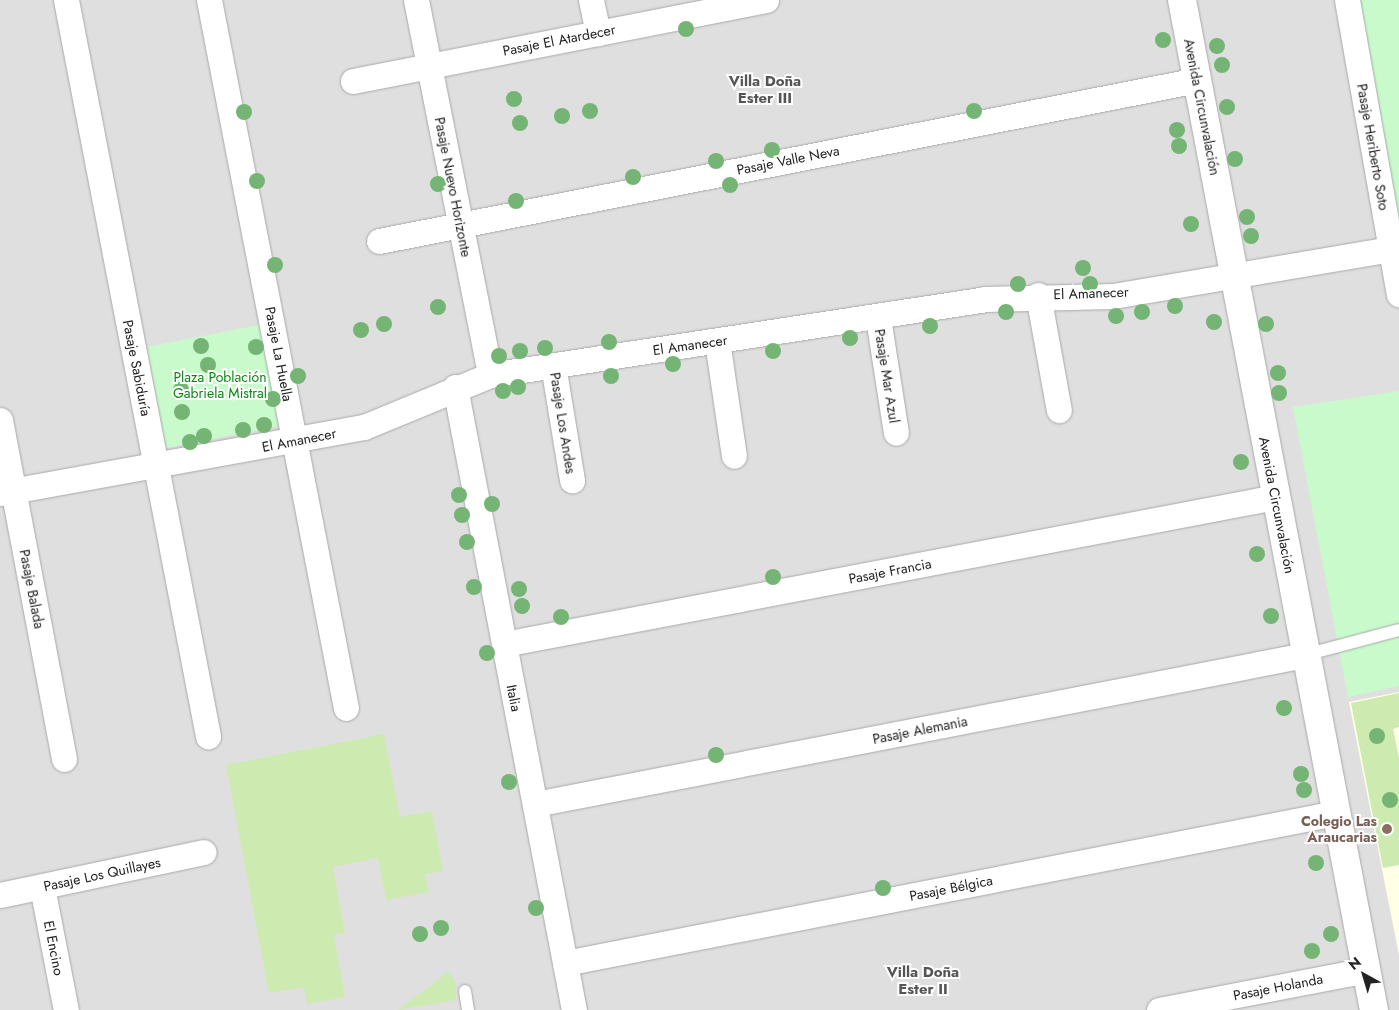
<!DOCTYPE html>
<html>
<head>
<meta charset="utf-8">
<style>
  body { margin:0 }
  #map { position:relative; width:1399px; height:1010px; overflow:hidden; background:#f2efe9; font-family:Jost,sans-serif }
  div>[style] { position:absolute }
  .residential>* { inset:0; background:#e0dfdf }
  .education>* { inset:0; background:#ffffe5 }
  .grass>* { inset:0; background:#cdebb0 }
  .park>* { inset:0; background:#c8facc }
  .roads { filter:drop-shadow(0 0 1px #a9a9a9) drop-shadow(0 0 1px #a9a9a9) }
  .service>* { height:12px; margin:-6px; padding:0 6px; transform-origin:6px; border-radius:6px; background:#fff }
  .minor>* { height:25px; margin:-12.5px; padding:0 12.5px; transform-origin:12.5px; border-radius:12.5px; background:#fff }
  .tertiary>* { height:28px; margin:-14px; padding:0 14px; transform-origin:14px; border-radius:14px; background:#fff }
  .trees>* { width:16px; height:16px; margin:-8px; border-radius:50%; background:#74b475 }
  .dots>* { width:14px; height:14px; translate:-50% -50%; box-sizing:border-box; border:2px solid #fff; border-radius:50% }
  span { translate:-50% -50%; white-space:nowrap; text-align:center; line-height:1.15; -webkit-text-stroke:4px #fff; paint-order:stroke }
  .street-label { font-size:14px; color:#222 }
  .park-label { font-size:14px; color:#0c8416 }
  .education-label { font-size:14px; color:#785e54; font-weight:700 }
  .right { translate:-100% -50%; text-align:right }
  .neighbourhood-label { font-size:15px; color:#555; font-weight:700 }
  .north { position:absolute; left:1339px; top:950px; width:50px; height:50px; -webkit-text-stroke:4px #fff; paint-order:stroke; rotate:321deg; font-size:14px; font-weight:700; line-height:20px; text-align:center; color:#222 }
  .north::after { content:''; display:block; margin:auto; width:18px; height:22px; background:#222; clip-path:polygon(50% 0,100% 100%,50% 72%,0 100%) }
</style>
</head>
<body>
<div id="map">
  <div class="residential">
    <div style="clip-path:polygon(0 0,1399px 0,1399px 1010px,0 1010px)"></div>
  </div>
  <div class="education">
    <div style="clip-path:polygon(1399px 692px,1399px 955px,1349px 702px)"></div>
  </div>
  <div class="grass">
    <div style="clip-path:polygon(1399px 693px,1399px 727px,1393px 729px,1399px 758px,1399px 865px,1383px 868px,1351px 703px)"></div>
    <div style="clip-path:polygon(384px 734px,400px 817px,432px 811px,443px 871px,425px 874px,429px 892px,386px 900px,378px 858px,333px 867px,345px 933px,334px 935px,345px 997px,307px 1004px,304px 987px,269px 993px,226px 765px)"></div>
    <div style="clip-path:polygon(448px 972px,456px 982px,456px 1000px,398px 1010px)"></div>
  </div>
  <div class="park">
    <div style="clip-path:polygon(1355px 0,1399px 0,1399px 244px)"></div>
    <div style="clip-path:polygon(264px 324px,283px 425px,166px 448px,147px 347px)"></div>
    <div style="clip-path:polygon(1399px 391px,1399px 686px,1348px 697px,1293px 407px)"></div>
  </div>
  <div class="roads">
    <div class="service">
      <div style="left:1305px;top:655px;width:97px;rotate:-14.9deg"></div>
      <div style="left:465px;top:991px;width:19px;rotate:81deg"></div>
    </div>
    <div class="minor">
      <div style="left:66px;top:0;width:750px;rotate:79.08deg"></div>
      <div style="left:209px;top:0;width:721px;rotate:79.05deg"></div>
      <div style="left:416px;top:0;width:382px;rotate:78.8deg"></div>
      <div style="left:591px;top:0;width:34px;rotate:78deg"></div>
      <div style="left:1347px;top:0;width:299px;rotate:80deg"></div>
      <div style="left:353px;top:81px;width:421px;rotate:-11.1deg"></div>
      <div style="left:379px;top:241px;width:834px;rotate:-11.13deg"></div>
      <div style="left:1038px;top:295px;width:117px;rotate:79.7deg"></div>
      <div style="left:878px;top:318px;width:116px;rotate:81.1deg"></div>
      <div style="left:717px;top:341px;width:116px;rotate:81.6deg"></div>
      <div style="left:553px;top:365px;width:117px;rotate:80.6deg"></div>
      <div style="left:455px;top:387px;width:634px;rotate:79.19deg"></div>
      <div style="left:0;top:420px;width:345px;rotate:79.3deg"></div>
      <div style="left:0;top:493px;width:370px;rotate:-10.3deg"></div>
      <div style="left:364px;top:427px;width:136px;rotate:-22.4deg"></div>
      <div style="left:490px;top:375px;width:500px;rotate:-8.7deg"></div>
      <div style="left:984px;top:299px;width:129px;rotate:-1.3deg"></div>
      <div style="left:1113px;top:296px;width:281px;rotate:-9.6deg"></div>
      <div style="left:504px;top:644px;width:785px;rotate:-10.79deg"></div>
      <div style="left:535px;top:804px;width:784px;rotate:-10.95deg"></div>
      <div style="left:42px;top:887px;width:125px;rotate:79deg"></div>
      <div style="left:0;top:895px;width:208px;rotate:-11.9deg"></div>
      <div style="left:565px;top:963px;width:785px;rotate:-11.01deg"></div>
      <div style="left:1159px;top:1010px;width:211px;rotate:-10.9deg"></div>
    </div>
    <div class="tertiary">
      <div style="left:1182px;top:0;width:1028px;rotate:79.24deg"></div>
    </div>
  </div>
  <div class="trees">
    <div style="left:686px;top:29px"></div>
    <div style="left:1163px;top:40px"></div>
    <div style="left:1217px;top:46px"></div>
    <div style="left:1222px;top:65px"></div>
    <div style="left:514px;top:99px"></div>
    <div style="left:1227px;top:107px"></div>
    <div style="left:590px;top:111px"></div>
    <div style="left:974px;top:111px"></div>
    <div style="left:244px;top:112px"></div>
    <div style="left:562px;top:116px"></div>
    <div style="left:520px;top:123px"></div>
    <div style="left:1177px;top:130px"></div>
    <div style="left:1179px;top:146px"></div>
    <div style="left:772px;top:150px"></div>
    <div style="left:1235px;top:159px"></div>
    <div style="left:716px;top:161px"></div>
    <div style="left:633px;top:177px"></div>
    <div style="left:257px;top:181px"></div>
    <div style="left:438px;top:184px"></div>
    <div style="left:730px;top:185px"></div>
    <div style="left:516px;top:201px"></div>
    <div style="left:1247px;top:217px"></div>
    <div style="left:1191px;top:224px"></div>
    <div style="left:1251px;top:236px"></div>
    <div style="left:275px;top:265px"></div>
    <div style="left:1083px;top:268px"></div>
    <div style="left:1018px;top:284px"></div>
    <div style="left:1090px;top:284px"></div>
    <div style="left:1175px;top:306px"></div>
    <div style="left:438px;top:307px"></div>
    <div style="left:1006px;top:312px"></div>
    <div style="left:1142px;top:312px"></div>
    <div style="left:1116px;top:316px"></div>
    <div style="left:1214px;top:322px"></div>
    <div style="left:384px;top:324px"></div>
    <div style="left:1266px;top:324px"></div>
    <div style="left:930px;top:326px"></div>
    <div style="left:361px;top:330px"></div>
    <div style="left:850px;top:338px"></div>
    <div style="left:609px;top:342px"></div>
    <div style="left:201px;top:346px"></div>
    <div style="left:256px;top:347px"></div>
    <div style="left:545px;top:348px"></div>
    <div style="left:520px;top:351px"></div>
    <div style="left:773px;top:351px"></div>
    <div style="left:499px;top:356px"></div>
    <div style="left:673px;top:364px"></div>
    <div style="left:208px;top:365px"></div>
    <div style="left:1278px;top:373px"></div>
    <div style="left:298px;top:376px"></div>
    <div style="left:611px;top:376px"></div>
    <div style="left:518px;top:387px"></div>
    <div style="left:181px;top:390px"></div>
    <div style="left:503px;top:391px"></div>
    <div style="left:1279px;top:393px"></div>
    <div style="left:273px;top:399px"></div>
    <div style="left:182px;top:412px"></div>
    <div style="left:264px;top:425px"></div>
    <div style="left:243px;top:430px"></div>
    <div style="left:204px;top:436px"></div>
    <div style="left:190px;top:442px"></div>
    <div style="left:1241px;top:462px"></div>
    <div style="left:459px;top:495px"></div>
    <div style="left:492px;top:504px"></div>
    <div style="left:462px;top:515px"></div>
    <div style="left:467px;top:542px"></div>
    <div style="left:1257px;top:554px"></div>
    <div style="left:773px;top:577px"></div>
    <div style="left:474px;top:587px"></div>
    <div style="left:519px;top:589px"></div>
    <div style="left:522px;top:606px"></div>
    <div style="left:1271px;top:616px"></div>
    <div style="left:561px;top:617px"></div>
    <div style="left:487px;top:653px"></div>
    <div style="left:1284px;top:708px"></div>
    <div style="left:1377px;top:736px"></div>
    <div style="left:716px;top:755px"></div>
    <div style="left:1301px;top:774px"></div>
    <div style="left:509px;top:782px"></div>
    <div style="left:1304px;top:790px"></div>
    <div style="left:1390px;top:800px"></div>
    <div style="left:1316px;top:863px"></div>
    <div style="left:883px;top:888px"></div>
    <div style="left:536px;top:908px"></div>
    <div style="left:441px;top:928px"></div>
    <div style="left:420px;top:934px"></div>
    <div style="left:1331px;top:934px"></div>
    <div style="left:1312px;top:951px"></div>
  </div>
  <div class="dots">
    <div style="left:1387px;top:829px;background:#8d6e63"></div>
  </div>
  <div class="street-label">
    <span style="left:559px;top:40px;rotate:-11deg">Pasaje El Atardecer</span>
    <span style="left:1202px;top:107px;rotate:79deg">Avenida Circunvalación</span>
    <span style="left:1373px;top:147px;rotate:80deg">Pasaje Heriberto Soto</span>
    <span style="left:788px;top:160px;rotate:-11deg">Pasaje Valle Neva</span>
    <span style="left:453px;top:187px;rotate:79deg">Pasaje Nuevo Horizonte</span>
    <span style="left:1091px;top:293px;rotate:-2deg">El Amanecer</span>
    <span style="left:690px;top:345px;rotate:-8deg">El Amanecer</span>
    <span style="left:279px;top:354px;rotate:79deg">Pasaje La Huella</span>
    <span style="left:137px;top:368px;rotate:79deg">Pasaje Sabiduría</span>
    <span style="left:887px;top:376px;rotate:81deg">Pasaje Mar Azul</span>
    <span style="left:563px;top:423px;rotate:81deg">Pasaje Los Andes</span>
    <span style="left:299px;top:440px;rotate:-11deg">El Amanecer</span>
    <span style="left:1277px;top:505px;rotate:79deg">Avenida Circunvalación</span>
    <span style="left:890px;top:571px;rotate:-11deg">Pasaje Francia</span>
    <span style="left:32px;top:589px;rotate:79deg">Pasaje Balada</span>
    <span style="left:514px;top:698px;rotate:79deg">Italia</span>
    <span style="left:920px;top:730px;rotate:-11deg">Pasaje Alemania</span>
    <span style="left:102px;top:874px;rotate:-12deg">Pasaje Los Quillayes</span>
    <span style="left:951px;top:888px;rotate:-11deg">Pasaje Bélgica</span>
    <span style="left:54px;top:948px;rotate:79deg">El Encino</span>
    <span style="left:1278px;top:987px;rotate:-11deg">Pasaje Holanda</span>
  </div>
  <div class="park-label">
    <span style="left:220px;top:385px">Plaza Población<br>Gabriela Mistral</span>
  </div>
  <div class="education-label">
    <span class="right" style="left:1377px;top:829px">Colegio Las<br>Araucarias</span>
  </div>
  <div class="neighbourhood-label">
    <span style="left:765px;top:90px">Villa Doña<br>Ester III</span>
    <span style="left:923px;top:981px">Villa Doña<br>Ester II</span>
  </div>
  <div class="north">N</div>
</div>
</body>
</html>
